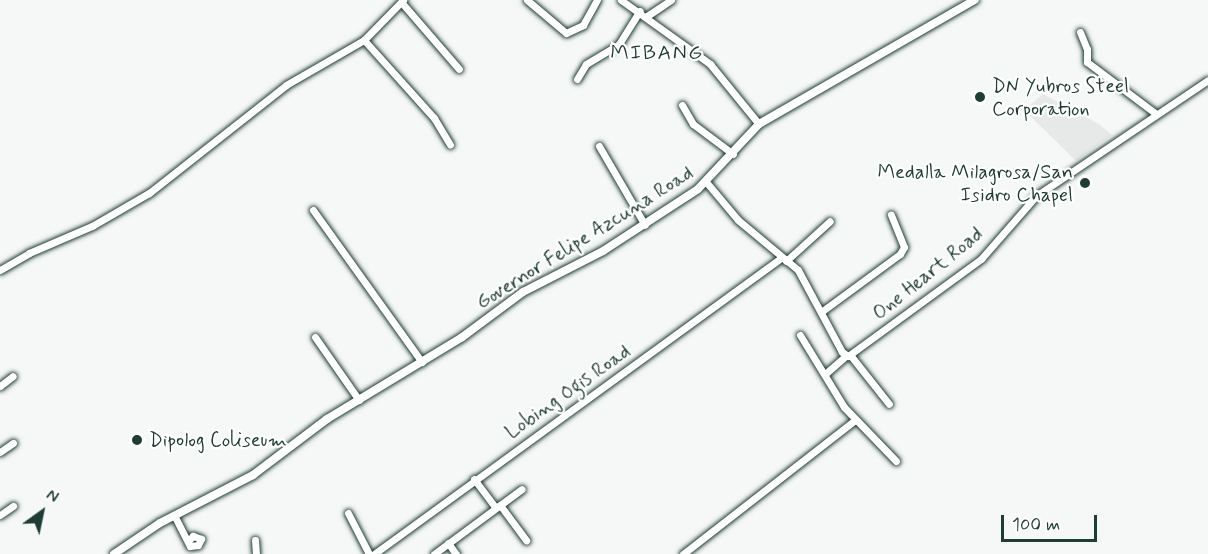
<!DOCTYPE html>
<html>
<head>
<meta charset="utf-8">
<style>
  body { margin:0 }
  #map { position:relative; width:1208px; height:554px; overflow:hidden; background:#f6f7f7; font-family:Mynerve,sans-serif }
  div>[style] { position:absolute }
  .built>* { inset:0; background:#e6e9e8 }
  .roads { filter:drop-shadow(0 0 2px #1f3d34) drop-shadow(0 0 2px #1f3d34) }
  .minor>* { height:7px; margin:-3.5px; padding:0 3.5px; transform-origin:3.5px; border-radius:3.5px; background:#fff }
  .tertiary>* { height:8px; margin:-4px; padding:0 4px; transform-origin:4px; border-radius:4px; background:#fff }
  .dots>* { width:16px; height:16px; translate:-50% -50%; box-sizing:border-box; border:3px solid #fff; border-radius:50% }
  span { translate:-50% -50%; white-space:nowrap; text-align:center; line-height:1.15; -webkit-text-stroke:4.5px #fff; paint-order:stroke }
  .poi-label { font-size:20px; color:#1f3d34 }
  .left { translate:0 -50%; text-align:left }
  .right { translate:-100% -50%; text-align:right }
  .street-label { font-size:20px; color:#1f3d34 }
  .neighbourhood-label { font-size:21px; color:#1f3d34; letter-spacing:1.5px }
  .north { position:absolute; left:12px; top:482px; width:60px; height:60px; -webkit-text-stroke:4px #fff; paint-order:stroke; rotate:33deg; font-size:16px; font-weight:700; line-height:24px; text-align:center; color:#1f3d34 }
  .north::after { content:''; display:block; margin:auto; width:21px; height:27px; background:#1f3d34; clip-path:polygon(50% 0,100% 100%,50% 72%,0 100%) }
  .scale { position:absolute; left:1001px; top:515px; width:96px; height:27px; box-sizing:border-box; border:3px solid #1f3d34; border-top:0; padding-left:8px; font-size:18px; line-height:21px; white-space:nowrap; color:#1f3d34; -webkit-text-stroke:4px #fff; paint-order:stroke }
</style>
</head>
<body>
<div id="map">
  <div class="built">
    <div style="clip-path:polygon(1043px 94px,1099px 124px,1112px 135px,1076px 161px,1024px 110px)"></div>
  </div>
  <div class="roads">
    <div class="minor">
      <div style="left:527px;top:0;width:51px;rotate:40.2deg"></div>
      <div style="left:566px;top:33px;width:19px;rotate:-25deg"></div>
      <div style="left:583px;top:25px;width:29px;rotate:-61deg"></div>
      <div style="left:621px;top:0;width:110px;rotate:35.7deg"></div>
      <div style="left:710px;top:64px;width:77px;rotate:50.8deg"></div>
      <div style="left:402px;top:3px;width:87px;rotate:49.2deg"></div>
      <div style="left:647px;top:16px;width:29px;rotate:-34deg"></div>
      <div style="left:1080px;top:32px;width:18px;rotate:68deg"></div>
      <div style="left:1087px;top:49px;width:13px;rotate:90deg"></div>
      <div style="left:1087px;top:62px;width:85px;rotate:36.9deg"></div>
      <div style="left:364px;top:40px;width:105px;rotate:48.1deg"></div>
      <div style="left:434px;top:118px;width:31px;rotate:59deg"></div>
      <div style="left:577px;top:79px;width:17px;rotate:-59deg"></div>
      <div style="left:586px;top:64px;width:39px;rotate:-31deg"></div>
      <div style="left:619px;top:44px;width:39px;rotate:-58deg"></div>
      <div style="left:682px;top:105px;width:22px;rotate:60deg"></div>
      <div style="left:693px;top:124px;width:50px;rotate:36.9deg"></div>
      <div style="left:599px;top:146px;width:91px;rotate:59.8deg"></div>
      <div style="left:707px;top:183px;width:48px;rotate:50deg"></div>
      <div style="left:738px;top:220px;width:78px;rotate:39.8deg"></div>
      <div style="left:798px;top:270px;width:93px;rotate:61.8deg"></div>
      <div style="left:842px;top:352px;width:7px;rotate:34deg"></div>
      <div style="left:848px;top:356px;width:165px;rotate:-36.1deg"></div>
      <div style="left:981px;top:259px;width:84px;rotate:-48.9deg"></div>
      <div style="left:1036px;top:196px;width:207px;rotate:-34deg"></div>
      <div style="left:313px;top:210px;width:187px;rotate:54.4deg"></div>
      <div style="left:786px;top:261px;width:59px;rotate:-42.3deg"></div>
      <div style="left:0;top:270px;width:34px;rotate:-30deg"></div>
      <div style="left:29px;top:253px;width:69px;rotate:-23.2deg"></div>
      <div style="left:92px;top:226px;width:66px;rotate:-30.1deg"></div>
      <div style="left:149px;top:193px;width:174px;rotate:-38.2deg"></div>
      <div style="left:286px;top:85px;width:90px;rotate:-30deg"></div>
      <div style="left:364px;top:40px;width:56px;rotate:-45.7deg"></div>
      <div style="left:821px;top:312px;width:98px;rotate:-36.3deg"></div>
      <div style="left:900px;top:254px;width:8px;rotate:-60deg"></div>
      <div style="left:904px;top:247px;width:35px;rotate:-112deg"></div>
      <div style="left:800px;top:335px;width:84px;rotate:58.6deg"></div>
      <div style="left:844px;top:407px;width:75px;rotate:46.1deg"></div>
      <div style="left:315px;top:337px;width:77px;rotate:55.1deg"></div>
      <div style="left:851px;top:356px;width:61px;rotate:51.6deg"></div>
      <div style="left:825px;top:374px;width:28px;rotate:-41deg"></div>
      <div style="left:0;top:386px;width:16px;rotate:-38deg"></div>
      <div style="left:0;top:452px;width:16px;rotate:-35deg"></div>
      <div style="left:474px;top:479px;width:36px;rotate:53deg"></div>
      <div style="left:500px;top:505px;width:44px;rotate:53.4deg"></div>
      <div style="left:348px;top:513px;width:46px;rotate:62.9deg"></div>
      <div style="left:0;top:515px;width:16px;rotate:-35deg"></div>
      <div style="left:174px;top:515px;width:35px;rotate:63deg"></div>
      <div style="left:190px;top:546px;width:8px;rotate:-7deg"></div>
      <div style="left:198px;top:545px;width:7px;rotate:-63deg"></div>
      <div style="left:201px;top:539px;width:9px;rotate:-159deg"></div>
      <div style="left:193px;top:536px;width:7px;rotate:135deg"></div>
      <div style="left:255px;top:540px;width:14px;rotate:86deg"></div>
      <div style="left:448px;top:543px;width:14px;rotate:54deg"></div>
      <div style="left:374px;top:554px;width:503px;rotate:-36.03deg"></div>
      <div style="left:434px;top:554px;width:109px;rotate:-36.5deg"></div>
      <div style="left:683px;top:554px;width:218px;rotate:-37.9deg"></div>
    </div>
    <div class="tertiary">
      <div style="left:114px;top:554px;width:55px;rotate:-34deg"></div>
      <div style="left:160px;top:523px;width:105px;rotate:-27.3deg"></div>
      <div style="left:253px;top:475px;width:93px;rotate:-37.1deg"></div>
      <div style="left:327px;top:419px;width:157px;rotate:-31.2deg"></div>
      <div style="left:461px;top:338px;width:77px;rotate:-36.6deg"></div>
      <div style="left:523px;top:292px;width:90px;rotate:-27.1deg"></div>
      <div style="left:603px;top:251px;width:113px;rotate:-33.1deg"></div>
      <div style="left:698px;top:189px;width:89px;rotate:-46.8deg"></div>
      <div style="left:759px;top:124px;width:249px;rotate:-29.9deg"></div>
    </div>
  </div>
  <div class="dots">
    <div style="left:980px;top:97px;background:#1f3d34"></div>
    <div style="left:1085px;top:183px;background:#1f3d34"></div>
    <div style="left:137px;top:440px;background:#1f3d34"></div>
  </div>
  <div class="poi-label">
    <span class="left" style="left:992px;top:98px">DN Yubros Steel<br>Corporation</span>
    <span class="right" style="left:1073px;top:184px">Medalla Milagrosa/San<br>Isidro Chapel</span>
    <span class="left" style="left:149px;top:440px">Dipolog Coliseum</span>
  </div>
  <div class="street-label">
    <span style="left:585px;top:238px;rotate:-32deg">Governor Felipe Azcuna Road</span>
    <span style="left:928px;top:274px;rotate:-39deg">One Heart Road</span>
    <span style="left:568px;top:392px;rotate:-35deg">Lobing Ogis Road</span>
  </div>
  <div class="neighbourhood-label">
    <span style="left:657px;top:53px">MIBANG</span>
  </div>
  <div class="north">N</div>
  <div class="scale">100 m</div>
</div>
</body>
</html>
